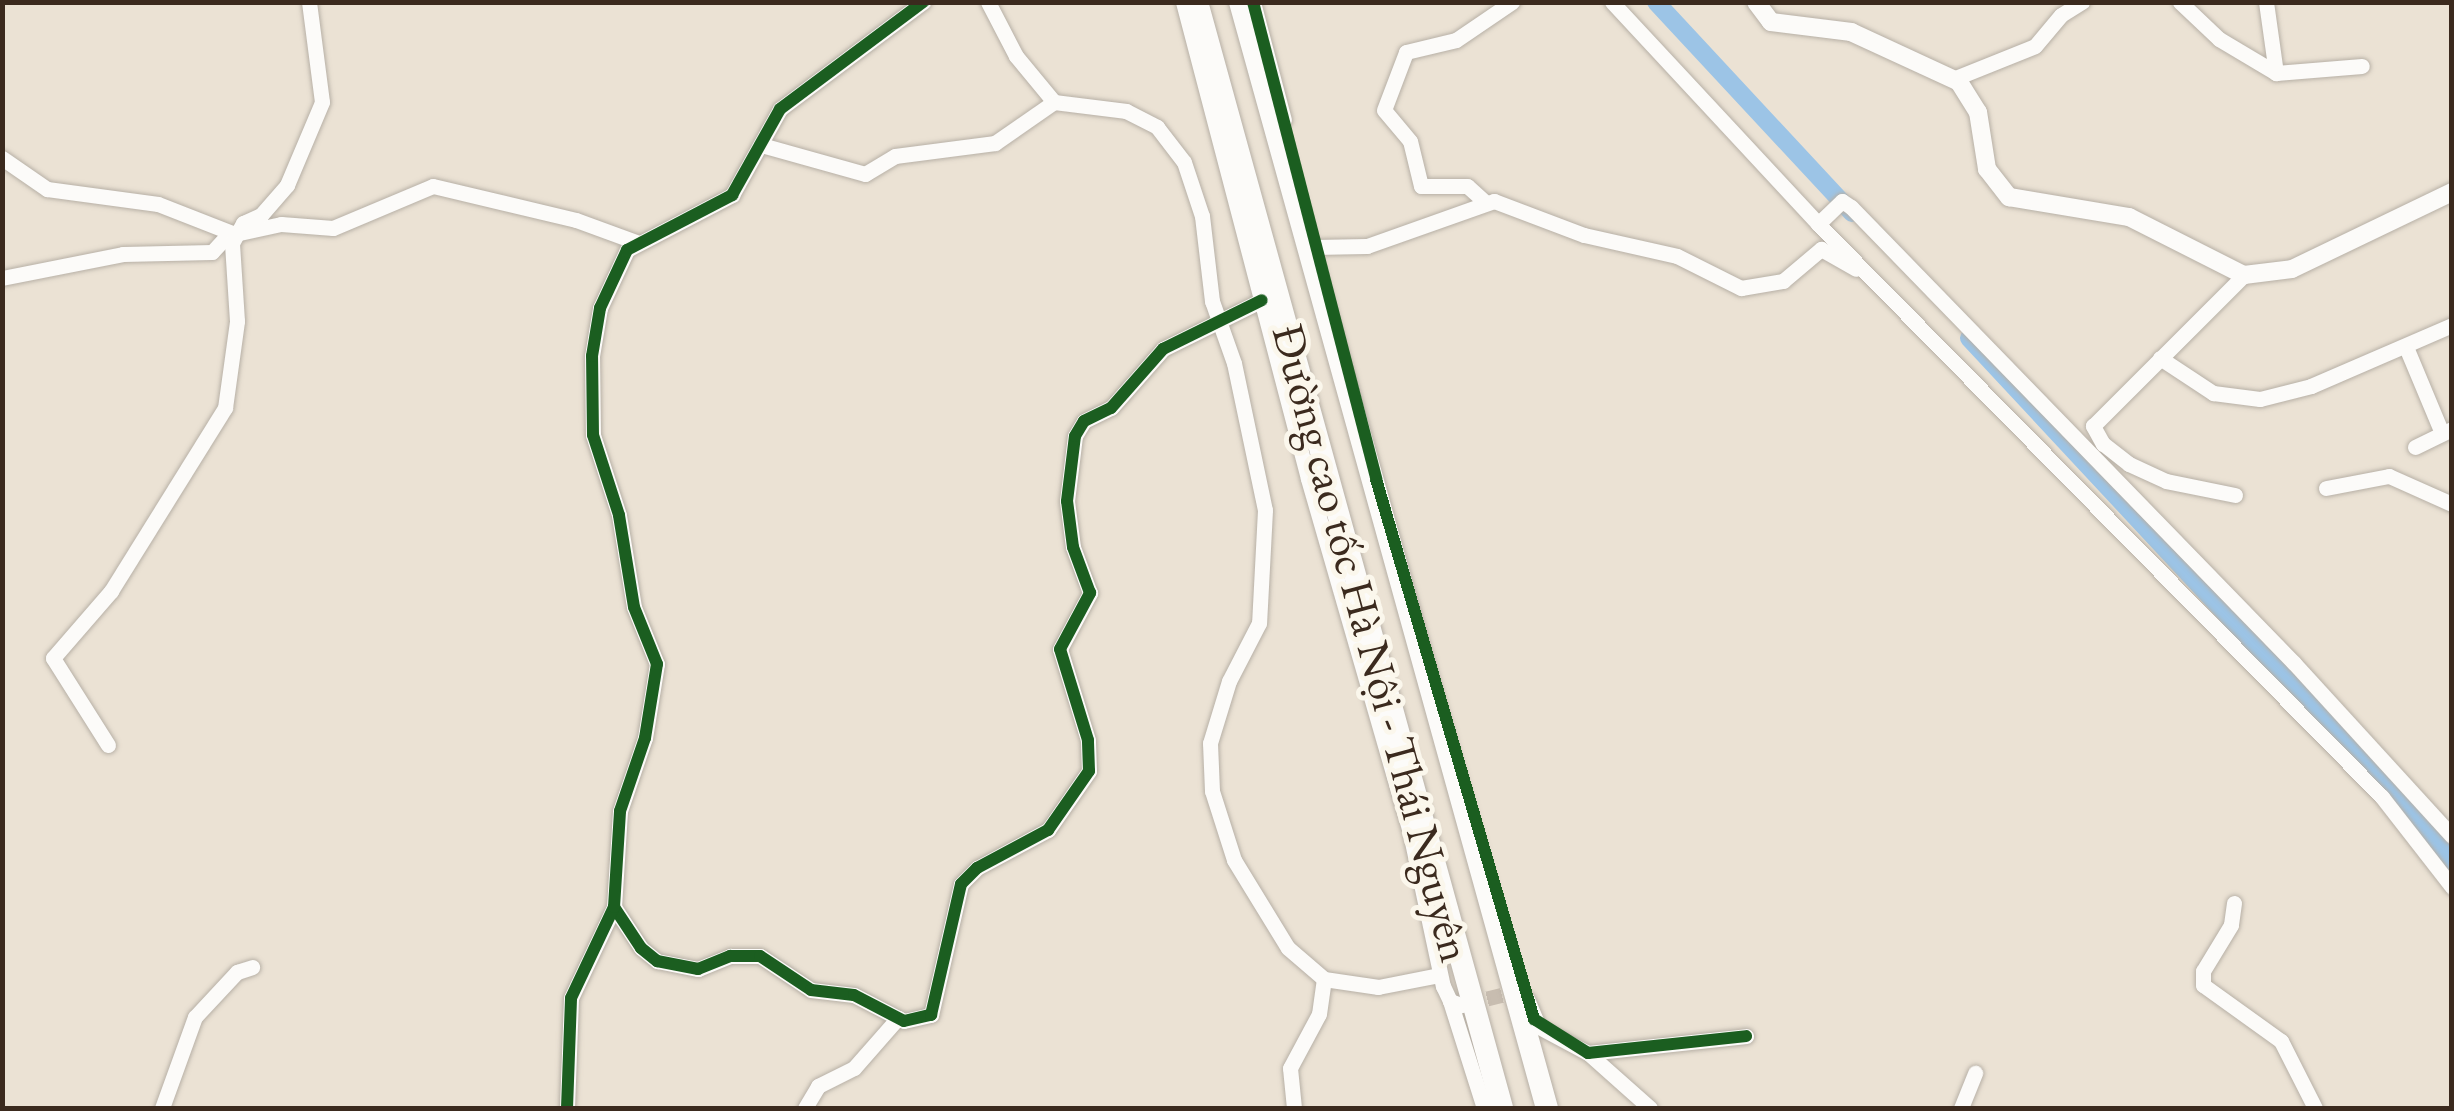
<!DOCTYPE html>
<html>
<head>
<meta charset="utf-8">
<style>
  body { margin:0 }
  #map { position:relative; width:2454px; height:1111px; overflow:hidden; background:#ebe2d4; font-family:"EB Garamond",serif }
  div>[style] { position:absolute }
  .river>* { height:18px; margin:-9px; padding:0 9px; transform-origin:9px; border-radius:9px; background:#9cc4e6 }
  .minor-tunnel>* { height:15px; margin-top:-7.5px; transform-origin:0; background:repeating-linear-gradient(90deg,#c8bdb0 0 15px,transparent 0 23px) }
  .roads { filter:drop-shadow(0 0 2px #b7b0a6) drop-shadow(0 0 2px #b7b0a6) }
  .minor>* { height:15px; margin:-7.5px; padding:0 7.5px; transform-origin:7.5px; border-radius:7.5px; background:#fcfbf9 }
  .major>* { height:18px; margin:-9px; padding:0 9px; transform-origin:9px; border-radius:9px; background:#fcfbf9 }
  .highway>* { height:22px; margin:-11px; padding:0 11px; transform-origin:11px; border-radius:11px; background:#fcfbf9 }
  .cycleway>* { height:12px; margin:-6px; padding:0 6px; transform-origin:6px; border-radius:6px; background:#1b5e20 }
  span { translate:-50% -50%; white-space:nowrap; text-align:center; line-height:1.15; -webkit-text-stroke:10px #fbf7ec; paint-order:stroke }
  .street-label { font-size:45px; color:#3b2a1e }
  .frame { position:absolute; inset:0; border:5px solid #3b2a1e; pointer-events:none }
</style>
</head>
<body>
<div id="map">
  <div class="river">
    <div style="left:1656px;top:2px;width:288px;rotate:47.1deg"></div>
    <div style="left:1969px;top:338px;width:688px;rotate:47.06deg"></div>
    <div style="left:2438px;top:842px;width:26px;rotate:58deg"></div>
  </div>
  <div class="minor-tunnel">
    <div style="left:1465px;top:1004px;width:50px;rotate:-13.8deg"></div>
  </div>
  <div class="roads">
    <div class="minor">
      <div style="left:988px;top:2px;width:61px;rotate:62.6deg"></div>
      <div style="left:1016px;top:56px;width:60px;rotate:50.4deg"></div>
      <div style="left:1054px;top:102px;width:73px;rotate:7.1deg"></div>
      <div style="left:1126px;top:111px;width:35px;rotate:27deg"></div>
      <div style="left:1157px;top:127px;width:44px;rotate:52.4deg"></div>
      <div style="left:1184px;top:162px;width:57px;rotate:71.6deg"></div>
      <div style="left:1202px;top:216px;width:86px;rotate:83.3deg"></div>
      <div style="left:1212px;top:301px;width:66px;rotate:70.5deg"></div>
      <div style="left:1234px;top:363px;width:150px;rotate:78.1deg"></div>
      <div style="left:1265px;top:510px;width:113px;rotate:93deg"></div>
      <div style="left:1259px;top:623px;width:65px;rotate:117.3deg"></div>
      <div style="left:1229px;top:681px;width:65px;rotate:107deg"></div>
      <div style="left:1210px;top:743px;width:48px;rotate:87.6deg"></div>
      <div style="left:1212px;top:791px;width:72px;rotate:72.3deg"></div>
      <div style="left:1234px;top:860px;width:103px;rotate:58.5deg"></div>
      <div style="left:1288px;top:948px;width:48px;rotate:40.7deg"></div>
      <div style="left:1324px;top:979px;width:55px;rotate:8.4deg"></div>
      <div style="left:1378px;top:987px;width:63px;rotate:-11deg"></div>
      <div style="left:1183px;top:2px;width:493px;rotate:75.3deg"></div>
      <div style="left:1308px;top:479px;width:363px;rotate:73.9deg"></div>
      <div style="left:1409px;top:828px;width:162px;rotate:77.9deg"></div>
      <div style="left:1443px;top:986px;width:17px;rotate:65deg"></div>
      <div style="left:1450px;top:1001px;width:12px;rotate:20deg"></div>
      <div style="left:1253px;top:2px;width:122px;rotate:75.3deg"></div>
      <div style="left:1612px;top:2px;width:303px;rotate:47.1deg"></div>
      <div style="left:1818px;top:224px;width:804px;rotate:45.45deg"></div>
      <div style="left:2382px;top:797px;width:114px;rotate:52.1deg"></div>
      <div style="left:2180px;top:2px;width:54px;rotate:43.5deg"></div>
      <div style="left:2219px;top:39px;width:66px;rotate:30.8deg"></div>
      <div style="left:2276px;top:73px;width:86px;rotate:-4.7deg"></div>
      <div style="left:2266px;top:2px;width:72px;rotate:82deg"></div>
      <div style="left:1953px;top:79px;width:88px;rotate:-21.9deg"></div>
      <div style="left:2035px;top:46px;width:40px;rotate:-50deg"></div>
      <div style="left:2061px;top:15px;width:25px;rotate:-32deg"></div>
      <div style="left:765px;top:146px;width:104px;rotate:15.6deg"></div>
      <div style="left:865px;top:174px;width:35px;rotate:-31deg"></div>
      <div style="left:895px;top:156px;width:101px;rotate:-7.4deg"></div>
      <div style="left:995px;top:143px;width:72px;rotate:-34.8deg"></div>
      <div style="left:2px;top:158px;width:55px;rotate:34.6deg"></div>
      <div style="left:47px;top:189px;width:112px;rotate:7.7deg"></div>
      <div style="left:158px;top:204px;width:83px;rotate:21.3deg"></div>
      <div style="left:235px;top:234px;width:47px;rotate:-12.3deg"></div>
      <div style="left:281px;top:224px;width:52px;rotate:4.4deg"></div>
      <div style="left:333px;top:228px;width:108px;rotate:-22.8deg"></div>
      <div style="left:433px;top:186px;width:147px;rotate:13.4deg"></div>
      <div style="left:576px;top:220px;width:64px;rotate:20.1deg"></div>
      <div style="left:1485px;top:202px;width:24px;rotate:-138deg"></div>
      <div style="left:1467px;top:186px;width:46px;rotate:180deg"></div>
      <div style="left:1421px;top:186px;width:46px;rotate:-103.7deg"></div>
      <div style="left:1410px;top:141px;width:40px;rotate:-130deg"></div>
      <div style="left:1384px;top:110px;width:62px;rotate:-69.2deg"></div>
      <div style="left:1406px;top:52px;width:51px;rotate:-13.5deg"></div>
      <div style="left:1456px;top:40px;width:68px;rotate:-34.2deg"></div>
      <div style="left:1818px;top:224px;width:33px;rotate:-44deg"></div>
      <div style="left:1842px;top:201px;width:11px;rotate:34deg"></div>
      <div style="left:1851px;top:207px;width:636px;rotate:45.83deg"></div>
      <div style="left:2294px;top:663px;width:234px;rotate:47.6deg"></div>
      <div style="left:1314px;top:247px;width:53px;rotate:-1.1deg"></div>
      <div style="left:1367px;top:246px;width:135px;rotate:-19.5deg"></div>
      <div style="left:1494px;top:201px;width:96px;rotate:20.7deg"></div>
      <div style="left:1584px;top:235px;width:95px;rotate:12.7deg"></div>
      <div style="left:1677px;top:256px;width:72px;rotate:26.6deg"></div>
      <div style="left:1741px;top:288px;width:43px;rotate:-9.5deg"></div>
      <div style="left:1783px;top:281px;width:50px;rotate:-40.1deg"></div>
      <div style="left:1821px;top:249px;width:40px;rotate:29.7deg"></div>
      <div style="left:2px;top:278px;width:123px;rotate:-11.2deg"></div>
      <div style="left:123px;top:254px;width:89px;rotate:-1.3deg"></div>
      <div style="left:212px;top:252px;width:26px;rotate:-47deg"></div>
      <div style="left:2406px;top:347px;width:93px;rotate:67.3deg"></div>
      <div style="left:2160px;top:358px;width:64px;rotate:33.4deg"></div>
      <div style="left:2213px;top:393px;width:47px;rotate:7.3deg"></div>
      <div style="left:2260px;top:399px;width:53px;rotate:-14.3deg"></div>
      <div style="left:2311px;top:386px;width:154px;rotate:-23.4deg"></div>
      <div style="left:2415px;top:447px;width:41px;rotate:-25.9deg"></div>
      <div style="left:2326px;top:488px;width:64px;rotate:-10.8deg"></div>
      <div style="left:2389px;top:476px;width:69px;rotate:24deg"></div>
      <div style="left:2235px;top:495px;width:70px;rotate:-168.5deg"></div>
      <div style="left:2166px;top:481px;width:41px;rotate:-155.3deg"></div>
      <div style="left:2129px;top:464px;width:33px;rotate:-142deg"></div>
      <div style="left:2103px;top:444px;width:21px;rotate:-119deg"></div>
      <div style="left:2093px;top:426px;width:214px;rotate:-45deg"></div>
      <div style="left:108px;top:745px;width:103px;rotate:-122.3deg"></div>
      <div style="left:53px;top:658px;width:89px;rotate:-49.1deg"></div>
      <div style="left:111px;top:591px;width:216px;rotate:-58.1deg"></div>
      <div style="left:225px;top:408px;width:88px;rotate:-82.1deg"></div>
      <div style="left:237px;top:321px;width:78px;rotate:-93.7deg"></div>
      <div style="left:232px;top:243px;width:23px;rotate:-61deg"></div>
      <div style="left:243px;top:223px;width:20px;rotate:-24deg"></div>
      <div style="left:261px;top:215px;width:40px;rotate:-49deg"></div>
      <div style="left:287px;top:185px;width:90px;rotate:-67.1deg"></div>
      <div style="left:322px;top:102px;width:101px;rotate:-97.4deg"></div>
      <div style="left:2234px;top:903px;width:22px;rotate:98deg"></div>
      <div style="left:2231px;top:925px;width:54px;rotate:121.3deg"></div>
      <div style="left:2203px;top:971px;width:14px;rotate:90deg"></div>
      <div style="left:2203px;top:985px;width:96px;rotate:35.7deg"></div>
      <div style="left:2281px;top:1041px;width:75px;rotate:63.1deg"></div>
      <div style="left:614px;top:907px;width:49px;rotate:56.6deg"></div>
      <div style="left:641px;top:948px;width:21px;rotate:39deg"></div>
      <div style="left:657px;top:961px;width:42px;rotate:11deg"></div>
      <div style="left:698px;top:969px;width:35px;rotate:-22deg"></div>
      <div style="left:730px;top:956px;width:30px"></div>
      <div style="left:760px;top:956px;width:61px;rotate:33.7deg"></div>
      <div style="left:811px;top:990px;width:43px;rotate:6.6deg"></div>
      <div style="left:854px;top:995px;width:56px;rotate:27.5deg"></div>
      <div style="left:904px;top:1021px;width:28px;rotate:-13deg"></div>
      <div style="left:931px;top:1015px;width:134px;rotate:-77.1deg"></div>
      <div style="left:961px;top:884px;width:23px;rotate:-45deg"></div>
      <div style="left:977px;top:868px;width:81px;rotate:-28.2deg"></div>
      <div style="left:1048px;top:830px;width:72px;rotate:-55.2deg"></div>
      <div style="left:1089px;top:771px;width:31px;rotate:-92deg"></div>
      <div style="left:1088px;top:740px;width:95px;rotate:-107.1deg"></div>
      <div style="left:1060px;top:649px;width:64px;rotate:-61.8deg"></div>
      <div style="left:1090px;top:593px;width:49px;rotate:-110.3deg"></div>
      <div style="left:1073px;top:547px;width:46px;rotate:-97.4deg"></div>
      <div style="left:1067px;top:501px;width:65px;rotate:-83deg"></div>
      <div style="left:1075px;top:436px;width:17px;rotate:-59deg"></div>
      <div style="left:1084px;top:421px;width:30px;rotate:-26deg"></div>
      <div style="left:1111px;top:408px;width:79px;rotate:-48.6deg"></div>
      <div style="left:1163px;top:349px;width:110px;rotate:-26.3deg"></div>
      <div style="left:1527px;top:999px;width:30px;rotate:67deg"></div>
      <div style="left:1539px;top:1027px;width:55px;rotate:28deg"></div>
      <div style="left:1588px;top:1053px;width:159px;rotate:-6.1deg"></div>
      <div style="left:1450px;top:1001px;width:112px;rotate:72.4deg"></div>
      <div style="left:1588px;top:1053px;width:83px;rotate:41.6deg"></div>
      <div style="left:162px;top:1108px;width:97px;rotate:-70.1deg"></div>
      <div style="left:195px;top:1017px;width:62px;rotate:-47deg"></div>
      <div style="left:237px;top:972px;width:16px;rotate:-18deg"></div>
      <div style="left:567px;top:1108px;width:110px;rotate:-87.9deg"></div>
      <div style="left:571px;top:998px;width:101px;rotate:-64.7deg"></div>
      <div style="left:614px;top:907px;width:96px;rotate:-86.4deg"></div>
      <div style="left:620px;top:811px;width:77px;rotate:-71.1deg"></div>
      <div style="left:645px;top:738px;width:75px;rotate:-80.8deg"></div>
      <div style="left:657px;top:664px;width:61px;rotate:-112deg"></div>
      <div style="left:634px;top:607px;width:93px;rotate:-99.3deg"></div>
      <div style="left:619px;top:515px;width:84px;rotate:-108deg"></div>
      <div style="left:593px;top:435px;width:79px;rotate:-90.7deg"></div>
      <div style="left:592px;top:356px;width:49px;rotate:-80.5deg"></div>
      <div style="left:600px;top:308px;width:64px;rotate:-65deg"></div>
      <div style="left:627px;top:250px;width:119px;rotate:-27.6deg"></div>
      <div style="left:732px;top:195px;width:98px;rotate:-60.8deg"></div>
      <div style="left:780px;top:109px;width:179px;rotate:-36.8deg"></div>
      <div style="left:805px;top:1108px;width:26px;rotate:-59deg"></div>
      <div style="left:818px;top:1086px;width:40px;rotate:-26.6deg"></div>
      <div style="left:854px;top:1068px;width:67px;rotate:-48.7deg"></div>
      <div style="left:1294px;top:1108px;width:40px;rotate:-95.7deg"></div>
      <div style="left:1290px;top:1068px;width:61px;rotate:-61.8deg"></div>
      <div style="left:1319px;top:1014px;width:35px;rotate:-82deg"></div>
      <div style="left:1961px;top:1108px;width:38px;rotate:-68deg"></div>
    </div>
    <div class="major">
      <div style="left:1756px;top:2px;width:25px;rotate:53deg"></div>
      <div style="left:1771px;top:22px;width:81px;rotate:7.1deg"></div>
      <div style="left:1851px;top:32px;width:119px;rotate:24.8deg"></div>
      <div style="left:1959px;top:82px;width:36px;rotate:58deg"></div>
      <div style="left:1978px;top:112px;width:58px;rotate:81deg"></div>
      <div style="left:1987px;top:169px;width:36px;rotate:52deg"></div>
      <div style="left:2009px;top:197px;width:122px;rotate:9.5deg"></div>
      <div style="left:2129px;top:217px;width:129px;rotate:26.8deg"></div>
      <div style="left:2244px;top:275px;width:48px;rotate:-7.1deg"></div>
      <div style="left:2292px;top:269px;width:178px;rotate:-25.7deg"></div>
    </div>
    <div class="highway">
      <div style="left:1197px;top:2px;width:1147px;rotate:74.58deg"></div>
      <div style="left:1240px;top:2px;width:1148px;rotate:74.49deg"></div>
    </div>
  </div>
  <div class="cycleway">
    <div style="left:1253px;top:2px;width:493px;rotate:75.5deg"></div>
    <div style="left:1376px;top:479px;width:563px;rotate:73.69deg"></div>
    <div style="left:1534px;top:1019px;width:64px;rotate:32.2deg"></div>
    <div style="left:1588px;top:1053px;width:159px;rotate:-6.1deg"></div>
    <div style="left:614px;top:907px;width:49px;rotate:56.6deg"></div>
    <div style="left:641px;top:948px;width:21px;rotate:39deg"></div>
    <div style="left:657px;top:961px;width:42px;rotate:11deg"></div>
    <div style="left:698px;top:969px;width:35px;rotate:-22deg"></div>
    <div style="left:730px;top:956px;width:30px"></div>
    <div style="left:760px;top:956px;width:61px;rotate:33.7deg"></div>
    <div style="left:811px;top:990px;width:43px;rotate:6.6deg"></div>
    <div style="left:854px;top:995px;width:56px;rotate:27.5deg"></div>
    <div style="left:904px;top:1021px;width:28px;rotate:-13deg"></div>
    <div style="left:931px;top:1015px;width:134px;rotate:-77.1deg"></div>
    <div style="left:961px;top:884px;width:23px;rotate:-45deg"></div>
    <div style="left:977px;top:868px;width:81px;rotate:-28.2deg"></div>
    <div style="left:1048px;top:830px;width:72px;rotate:-55.2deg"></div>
    <div style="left:1089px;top:771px;width:31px;rotate:-92deg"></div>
    <div style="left:1088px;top:740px;width:95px;rotate:-107.1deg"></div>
    <div style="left:1060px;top:649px;width:64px;rotate:-61.8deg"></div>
    <div style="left:1090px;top:593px;width:49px;rotate:-110.3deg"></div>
    <div style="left:1073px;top:547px;width:46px;rotate:-97.4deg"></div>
    <div style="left:1067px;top:501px;width:65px;rotate:-83deg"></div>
    <div style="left:1075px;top:436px;width:17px;rotate:-59deg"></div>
    <div style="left:1084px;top:421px;width:30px;rotate:-26deg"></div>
    <div style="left:1111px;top:408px;width:79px;rotate:-48.6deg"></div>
    <div style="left:1163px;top:349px;width:110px;rotate:-26.3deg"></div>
    <div style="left:567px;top:1108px;width:110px;rotate:-87.9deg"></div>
    <div style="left:571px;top:998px;width:101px;rotate:-64.7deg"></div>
    <div style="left:614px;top:907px;width:96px;rotate:-86.4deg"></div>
    <div style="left:620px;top:811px;width:77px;rotate:-71.1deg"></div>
    <div style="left:645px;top:738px;width:75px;rotate:-80.8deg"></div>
    <div style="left:657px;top:664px;width:61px;rotate:-112deg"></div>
    <div style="left:634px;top:607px;width:93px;rotate:-99.3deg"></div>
    <div style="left:619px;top:515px;width:84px;rotate:-108deg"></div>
    <div style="left:593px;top:435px;width:79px;rotate:-90.7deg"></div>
    <div style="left:592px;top:356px;width:49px;rotate:-80.5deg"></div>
    <div style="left:600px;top:308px;width:64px;rotate:-65deg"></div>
    <div style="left:627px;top:250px;width:119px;rotate:-27.6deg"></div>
    <div style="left:732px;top:195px;width:98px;rotate:-60.8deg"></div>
    <div style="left:780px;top:109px;width:179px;rotate:-36.8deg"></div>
  </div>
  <div class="street-label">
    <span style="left:1372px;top:643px;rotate:75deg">Đường cao tốc Hà Nội - Thái Nguyên</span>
  </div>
  <div class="frame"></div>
</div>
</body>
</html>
